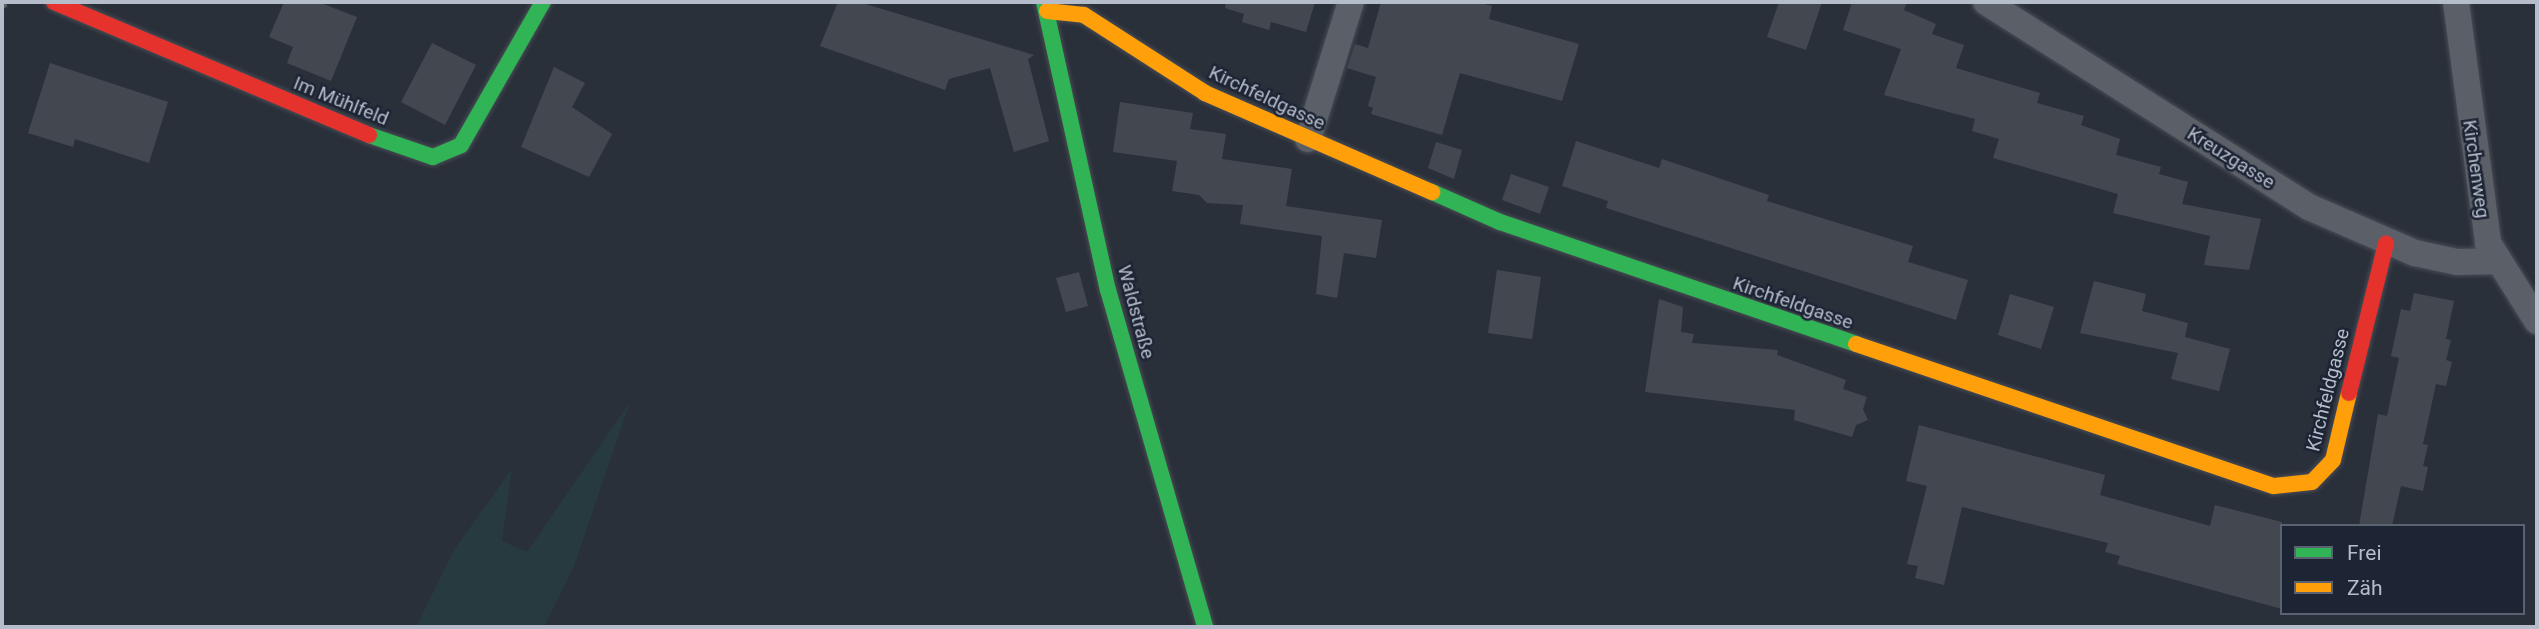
<!DOCTYPE html>
<html>
<head>
<meta charset="utf-8">
<style>
  body { margin:0 }
  #map { position:relative; width:2539px; height:629px; overflow:hidden; background:#2a303a; font-family:Roboto,sans-serif }
  div>[style] { position:absolute }
  .green>* { inset:0; background:#273a40 }
  .building>* { inset:0; background:#434850 }
  .path>* { height:4.5px; margin-top:-2.25px; transform-origin:0; background:repeating-linear-gradient(90deg,#585e64 0 5px,transparent 0 10px) }
  .roads { filter:drop-shadow(0 0 2px #484c54) drop-shadow(0 0 2px #484c54) }
  .street>* { height:26px; margin:-13px; padding:0 13px; transform-origin:13px; border-radius:13px; background:#5b5f67 }
  .fast>* { height:16px; margin:-8px; padding:0 8px; transform-origin:8px; border-radius:8px; background:#30b455 }
  .slow>* { height:16px; margin:-8px; padding:0 8px; transform-origin:8px; border-radius:8px; background:#ff9f0a }
  .jam>* { height:16px; margin:-8px; padding:0 8px; transform-origin:8px; border-radius:8px; background:#e5322d }
  span { translate:-50% -50%; white-space:nowrap; text-align:center; line-height:1.15; -webkit-text-stroke:5px #1d2535; paint-order:stroke }
  .street-label { font-size:19px; color:#b5bcca }
  .frame { position:absolute; inset:0; border:4px solid #b5bcca; pointer-events:none }
  .legend { position:absolute; left:2280px; top:524px; width:245px; height:91px; box-sizing:border-box; background:#1d2535; border:2px solid #5a6171; margin:0; padding:9px 12px; list-style:none; font-size:21px; color:#b5bcca }
  .legend li { display:flex; align-items:center; gap:14px; height:35px }
  .legend b { width:35px; border:2px solid #5a6171 }
</style>
</head>
<body>
<div id="map">
  <div class="green">
    <div style="clip-path:polygon(630px 402px,574px 566px,544px 627px,416px 627px,454px 550px,512px 469px,502px 541px,527px 552px)"></div>
  </div>
  <div class="building">
    <div style="clip-path:polygon(284px 2px,318px 2px,357px 17px,331px 81px,287px 63px,293px 47px,269px 37px)"></div>
    <div style="clip-path:polygon(838px 2px,859px 2px,1034px 55px,1028px 59px,1049px 141px,1014px 152px,990px 68px,949px 79px,945px 90px,820px 46px)"></div>
    <div style="clip-path:polygon(1226px 2px,1315px 2px,1306px 32px,1271px 22px,1269px 30px,1242px 22px,1244px 14px,1225px 8px)"></div>
    <div style="clip-path:polygon(1381px 2px,1477px 2px,1492px 6px,1489px 19px,1579px 44px,1562px 101px,1460px 73px,1442px 135px,1371px 114px,1373px 108px,1368px 106px,1376px 77px,1347px 68px,1355px 44px,1368px 48px)"></div>
    <div style="clip-path:polygon(1779px 2px,1822px 2px,1806px 50px,1767px 37px)"></div>
    <div style="clip-path:polygon(1852px 2px,1907px 2px,1904px 10px,1936px 24px,1932px 34px,1964px 45px,1956px 68px,2040px 93px,2037px 103px,2084px 116px,2081px 125px,2120px 139px,2116px 155px,2161px 167px,2159px 174px,2188px 182px,2182px 204px,2261px 219px,2249px 270px,2204px 265px,2210px 236px,2113px 213px,2118px 194px,1993px 158px,1999px 139px,1972px 131px,1975px 119px,1884px 95px,1901px 49px,1843px 30px)"></div>
    <div style="clip-path:polygon(432px 43px,476px 65px,445px 125px,401px 102px)"></div>
    <div style="clip-path:polygon(50px 63px,168px 102px,149px 163px,75px 139px,73px 147px,28px 133px)"></div>
    <div style="clip-path:polygon(554px 67px,585px 83px,572px 107px,612px 134px,589px 177px,521px 147px)"></div>
    <div style="clip-path:polygon(1120px 102px,1193px 113px,1190px 129px,1226px 134px,1222px 159px,1292px 169px,1286px 206px,1382px 220px,1376px 258px,1344px 253px,1337px 298px,1316px 294px,1322px 236px,1240px 224px,1243px 205px,1207px 203px,1199px 195px,1172px 191px,1177px 161px,1113px 152px)"></div>
    <div style="clip-path:polygon(1576px 141px,1659px 168px,1662px 159px,1769px 195px,1767px 201px,1913px 246px,1908px 262px,1968px 280px,1956px 320px,1606px 208px,1608px 201px,1562px 186px)"></div>
    <div style="clip-path:polygon(1436px 142px,1462px 150px,1454px 179px,1428px 168px)"></div>
    <div style="clip-path:polygon(1511px 174px,1549px 187px,1540px 214px,1502px 200px)"></div>
    <div style="clip-path:polygon(1497px 270px,1541px 277px,1532px 339px,1488px 333px)"></div>
    <div style="clip-path:polygon(1079px 272px,1088px 306px,1066px 312px,1056px 278px)"></div>
    <div style="clip-path:polygon(2094px 281px,2146px 294px,2142px 311px,2188px 323px,2185px 337px,2230px 349px,2219px 391px,2171px 379px,2178px 353px,2080px 333px)"></div>
    <div style="clip-path:polygon(2414px 293px,2454px 301px,2446px 339px,2451px 340px,2446px 360px,2452px 362px,2446px 386px,2436px 384px,2423px 444px,2428px 445px,2423px 466px,2428px 467px,2423px 491px,2401px 486px,2392px 526px,2359px 526px,2378px 414px,2387px 416px,2399px 358px,2391px 356px,2401px 309px,2410px 311px)"></div>
    <div style="clip-path:polygon(2010px 294px,2054px 307px,2041px 349px,1998px 335px)"></div>
    <div style="clip-path:polygon(1659px 299px,1683px 307px,1681px 332px,1694px 334px,1692px 343px,1778px 350px,1777px 355px,1846px 380px,1843px 389px,1867px 397px,1863px 409px,1868px 420px,1856px 425px,1852px 437px,1794px 420px,1795px 410px,1645px 392px)"></div>
    <div style="clip-path:polygon(1919px 425px,2105px 475px,2100px 495px,2210px 526px,2215px 505px,2282px 522px,2282px 609px,2117px 564px,2120px 556px,2105px 552px,2108px 543px,1962px 507px,1944px 585px,1915px 578px,1918px 566px,1907px 564px,1927px 486px,1906px 481px)"></div>
  </div>
  <div class="path">
    <div style="left:2px;top:6px;width:8px;rotate:-30deg"></div>
  </div>
  <div class="roads">
    <div class="street">
      <div style="left:1986px;top:2px;width:383px;rotate:32.4deg"></div>
      <div style="left:2309px;top:207px;width:116px;rotate:23.5deg"></div>
      <div style="left:2415px;top:253px;width:43px;rotate:12.1deg"></div>
      <div style="left:2457px;top:262px;width:39px;rotate:-1deg"></div>
      <div style="left:2456px;top:2px;width:243px;rotate:82.4deg"></div>
      <div style="left:2488px;top:243px;width:92px;rotate:57.9deg"></div>
      <div style="left:1308px;top:139px;width:144px;rotate:-72.6deg"></div>
    </div>
    <div class="fast">
      <div style="left:1044px;top:2px;width:295px;rotate:77.5deg"></div>
      <div style="left:1108px;top:290px;width:351px;rotate:73.9deg"></div>
      <div style="left:369px;top:135px;width:68px;rotate:19deg"></div>
      <div style="left:433px;top:157px;width:30px;rotate:-23deg"></div>
      <div style="left:461px;top:145px;width:165px;rotate:-60.2deg"></div>
      <div style="left:1432px;top:192px;width:74px;rotate:23.8deg"></div>
      <div style="left:1500px;top:222px;width:376px;rotate:18.9deg"></div>
    </div>
    <div class="slow">
      <div style="left:1047px;top:11px;width:37px;rotate:6deg"></div>
      <div style="left:1084px;top:15px;width:144px;rotate:32.8deg"></div>
      <div style="left:1205px;top:93px;width:248px;rotate:23.6deg"></div>
      <div style="left:1856px;top:344px;width:441px;rotate:18.8deg"></div>
      <div style="left:2274px;top:486px;width:38px;rotate:-6deg"></div>
      <div style="left:2312px;top:482px;width:30px;rotate:-46deg"></div>
      <div style="left:2333px;top:460px;width:69px;rotate:-76.6deg"></div>
    </div>
    <div class="jam">
      <div style="left:54px;top:2px;width:342px;rotate:22.9deg"></div>
      <div style="left:2349px;top:393px;width:154px;rotate:-76.1deg"></div>
    </div>
  </div>
  <div class="street-label">
    <span style="left:1267px;top:98px;rotate:25deg">Kirchfeldgasse</span>
    <span style="left:341px;top:101px;rotate:22deg">Im Mühlfeld</span>
    <span style="left:2231px;top:158px;rotate:32deg">Kreuzgasse</span>
    <span style="left:2476px;top:169px;rotate:82deg">Kirchenweg</span>
    <span style="left:1793px;top:303px;rotate:19deg">Kirchfeldgasse</span>
    <span style="left:1136px;top:312px;rotate:75deg">Waldstraße</span>
    <span style="left:2328px;top:390px;rotate:-76deg">Kirchfeldgasse</span>
  </div>
  <div class="frame"></div>
  <ul class="legend">
  <li><b style="height:9px;background:#30b455"></b>Frei</li>
  <li><b style="height:9px;background:#ff9f0a"></b>Zäh</li>
  </ul>
</div>
</body>
</html>
